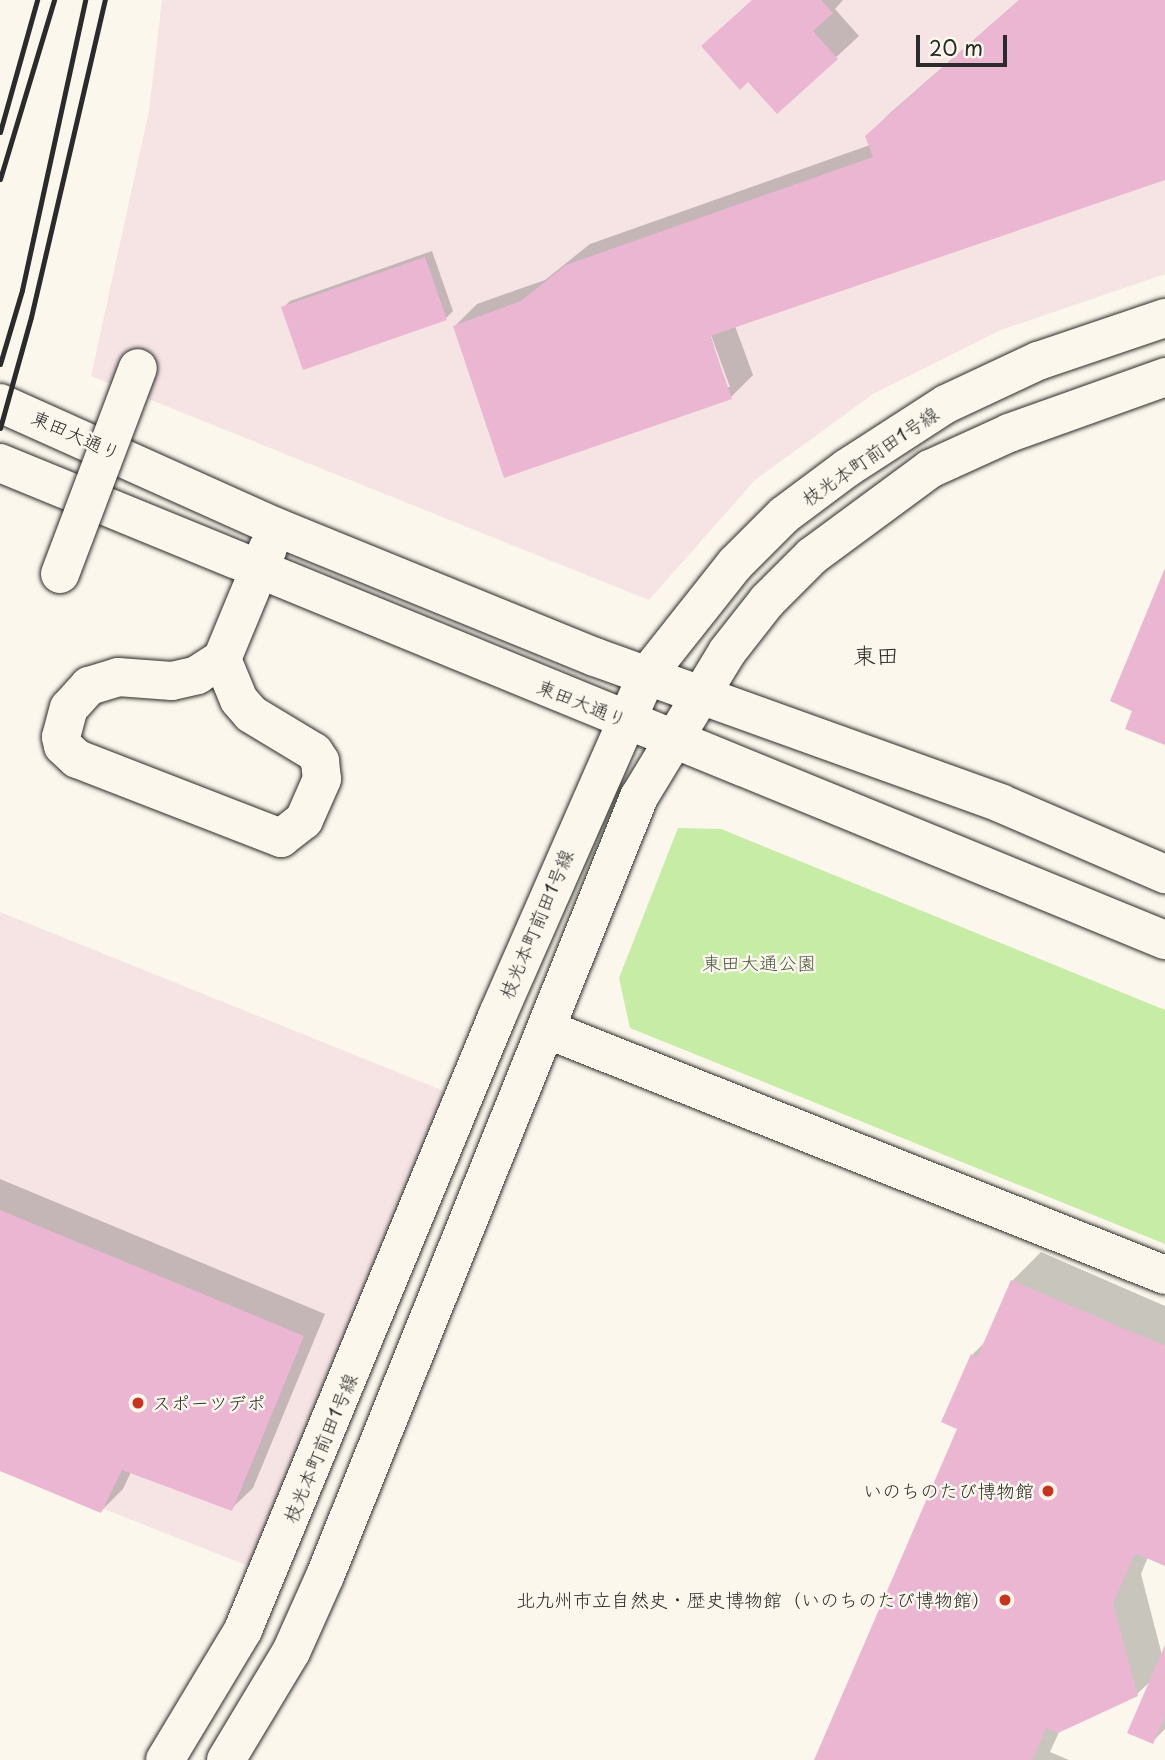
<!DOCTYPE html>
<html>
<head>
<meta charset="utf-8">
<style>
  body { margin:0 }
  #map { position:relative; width:1165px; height:1760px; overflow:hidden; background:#fbf7ec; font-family:"Playpen Sans","Klee One",sans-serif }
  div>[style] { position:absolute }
  .built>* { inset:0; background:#f6e4e4 }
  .green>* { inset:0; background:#c6eca6 }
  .shadow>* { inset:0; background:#0003 }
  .building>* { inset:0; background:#eab6d1 }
  .roads { filter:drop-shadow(0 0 2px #2b2b2b) drop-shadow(0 0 2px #2b2b2b) }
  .minor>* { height:38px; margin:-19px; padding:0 19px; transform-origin:19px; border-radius:19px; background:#fbf7ec }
  .rail>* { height:5px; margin:-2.5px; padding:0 2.5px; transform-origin:2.5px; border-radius:2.5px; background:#2b2b2b }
  .bridges { filter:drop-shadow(0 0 2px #2b2b2b) drop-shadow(0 0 2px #2b2b2b) }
  .minor-bridge>* { height:38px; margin:-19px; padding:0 19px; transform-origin:19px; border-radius:19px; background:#fbf7ec }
  .dots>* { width:19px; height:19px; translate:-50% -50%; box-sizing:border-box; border:4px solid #fbf7ec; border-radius:50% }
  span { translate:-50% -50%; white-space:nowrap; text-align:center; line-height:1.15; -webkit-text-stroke:5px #fbf7ec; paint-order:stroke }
  .street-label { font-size:19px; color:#2b2b2b }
  .park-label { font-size:19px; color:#525b4a }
  .poi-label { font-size:19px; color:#2b2b2b }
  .left { translate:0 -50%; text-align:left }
  .right { translate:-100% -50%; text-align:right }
  .quarter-label { font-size:23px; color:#2b2b2b }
  .scale { position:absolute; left:916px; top:35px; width:91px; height:32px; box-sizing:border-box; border:4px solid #2b2b2b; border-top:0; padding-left:9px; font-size:21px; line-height:24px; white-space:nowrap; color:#2b2b2b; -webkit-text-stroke:5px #fbf7ec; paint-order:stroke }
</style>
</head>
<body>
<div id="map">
  <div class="built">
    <div style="clip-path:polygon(162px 0,1165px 0,1165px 274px,1001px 330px,873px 394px,755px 480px,649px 600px,91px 376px,149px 111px)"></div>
    <div style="clip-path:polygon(0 912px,459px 1097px,251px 1567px,0 1468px)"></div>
  </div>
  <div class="green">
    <div style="clip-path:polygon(678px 828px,721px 829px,1165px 1010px,1165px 1244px,630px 1028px,619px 978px)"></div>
  </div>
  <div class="shadow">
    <div style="clip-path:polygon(752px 0,843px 0,835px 9px,859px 36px,777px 112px)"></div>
    <div style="clip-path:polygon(evenodd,1019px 0,1165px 0,1165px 178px,735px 326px,753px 375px,731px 397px,455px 326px,477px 304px,545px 280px,590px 244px,870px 145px,867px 136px,889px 114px,1019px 0,708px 327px,730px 387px,726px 387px,708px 327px)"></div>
    <div style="clip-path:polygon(432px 251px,453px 311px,446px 318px,283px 308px,290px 301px)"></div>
    <div style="clip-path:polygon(0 1179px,325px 1314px,253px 1488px,231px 1509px,131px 1472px,123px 1489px,101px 1511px,0 1469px)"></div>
    <div style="clip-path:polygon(1041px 1252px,1165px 1306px,1165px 1564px,1148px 1557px,1141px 1574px,1162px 1655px,1165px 1649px,1165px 1729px,1152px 1742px,1152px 1680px,1136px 1695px,1060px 1730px,1050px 1752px,1069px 1760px,815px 1760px,960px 1428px,972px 1355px,986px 1341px,1012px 1281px)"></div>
  </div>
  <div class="building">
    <div style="clip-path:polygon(752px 0,821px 0,833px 13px,813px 31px,838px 59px,777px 114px,748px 82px,740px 90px,701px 46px)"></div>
    <div style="clip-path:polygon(1019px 0,1165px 0,1165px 180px,710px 336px,732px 399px,504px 478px,453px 326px,521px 301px,566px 265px,873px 157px,865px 136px)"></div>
    <div style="clip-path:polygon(425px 257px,447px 320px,303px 370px,281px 307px)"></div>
    <div style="clip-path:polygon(1165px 568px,1165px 745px,1125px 729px,1132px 711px,1110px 701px)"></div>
    <div style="clip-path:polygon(0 1210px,304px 1336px,232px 1511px,122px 1470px,101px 1513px,0 1471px)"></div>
    <div style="clip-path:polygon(1011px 1280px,1165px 1346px,1165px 1566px,1135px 1553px,1113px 1604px,1138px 1696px,1058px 1733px,1046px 1728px,1032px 1760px,814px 1760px,957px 1429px,941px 1422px,971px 1354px,977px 1358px)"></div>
    <div style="clip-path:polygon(1165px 1645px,1165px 1716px,1153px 1744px,1127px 1733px)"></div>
  </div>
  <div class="roads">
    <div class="minor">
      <div style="left:0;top:403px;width:303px;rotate:24.2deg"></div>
      <div style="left:276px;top:527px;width:344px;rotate:22.2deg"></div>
      <div style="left:595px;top:657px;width:431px;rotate:19.8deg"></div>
      <div style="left:1000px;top:803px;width:180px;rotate:23.3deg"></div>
      <div style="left:0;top:463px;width:1259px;rotate:22.27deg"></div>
      <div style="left:222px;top:659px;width:44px;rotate:67.5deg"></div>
      <div style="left:239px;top:700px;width:18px;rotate:49deg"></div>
      <div style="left:251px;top:714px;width:74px;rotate:31.1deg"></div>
      <div style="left:314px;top:752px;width:11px;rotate:56deg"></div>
      <div style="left:320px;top:761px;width:18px;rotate:84deg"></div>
      <div style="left:322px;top:779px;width:45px;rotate:113.7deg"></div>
      <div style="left:304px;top:820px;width:29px;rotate:142deg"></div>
      <div style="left:281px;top:838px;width:219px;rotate:-158.8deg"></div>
      <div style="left:77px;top:759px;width:19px;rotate:-137deg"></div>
      <div style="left:63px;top:746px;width:9px;rotate:-103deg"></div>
      <div style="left:61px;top:737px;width:30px;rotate:-75deg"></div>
      <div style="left:69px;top:708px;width:30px;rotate:-48deg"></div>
      <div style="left:89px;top:686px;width:30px;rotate:-17deg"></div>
      <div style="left:118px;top:677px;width:54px;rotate:4.2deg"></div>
      <div style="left:172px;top:681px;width:26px;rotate:-13deg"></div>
      <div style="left:197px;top:675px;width:30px;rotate:-33deg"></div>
      <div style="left:222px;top:659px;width:120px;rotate:-67.5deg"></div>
      <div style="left:546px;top:1029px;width:666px;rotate:21.67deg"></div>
      <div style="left:165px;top:1760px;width:152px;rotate:-59deg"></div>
      <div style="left:243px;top:1630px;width:667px;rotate:-67.51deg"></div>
      <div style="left:498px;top:1014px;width:370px;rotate:-66.3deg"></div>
      <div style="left:647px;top:675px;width:142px;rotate:-51.6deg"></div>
      <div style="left:735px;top:564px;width:69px;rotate:-45deg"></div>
      <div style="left:784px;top:515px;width:79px;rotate:-36.7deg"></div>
      <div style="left:847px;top:468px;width:118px;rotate:-32.9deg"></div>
      <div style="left:946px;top:404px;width:102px;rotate:-25.1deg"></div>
      <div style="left:1038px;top:361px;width:134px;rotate:-18.7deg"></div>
      <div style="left:226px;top:1760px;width:126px;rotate:-59deg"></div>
      <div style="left:291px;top:1652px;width:83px;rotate:-65.9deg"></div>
      <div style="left:325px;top:1576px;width:840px;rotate:-68.05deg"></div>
      <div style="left:639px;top:797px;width:170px;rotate:-58.7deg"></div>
      <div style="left:727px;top:652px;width:65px;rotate:-51.9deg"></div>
      <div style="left:767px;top:601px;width:64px;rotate:-45deg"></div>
      <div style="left:812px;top:556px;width:147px;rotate:-36.4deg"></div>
      <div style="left:930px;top:469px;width:87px;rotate:-24.5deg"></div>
      <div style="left:1009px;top:433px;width:166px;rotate:-19.7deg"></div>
    </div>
  </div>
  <div class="rail">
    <div style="left:0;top:132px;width:137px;rotate:-74.3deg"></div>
    <div style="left:0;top:179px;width:187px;rotate:-73.2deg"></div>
    <div style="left:0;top:364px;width:77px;rotate:-73.4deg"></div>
    <div style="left:22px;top:290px;width:297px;rotate:-77.7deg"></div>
    <div style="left:0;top:428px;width:115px;rotate:-74.4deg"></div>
    <div style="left:31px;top:317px;width:326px;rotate:-76.9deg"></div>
  </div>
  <div class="bridges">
    <div class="minor-bridge">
      <div style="left:60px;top:574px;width:220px;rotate:-69.3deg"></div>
    </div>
  </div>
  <div class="dots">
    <div style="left:138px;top:1403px;background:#c8321e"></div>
    <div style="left:1048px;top:1491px;background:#c8321e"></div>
    <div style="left:1005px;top:1600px;background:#c8321e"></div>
  </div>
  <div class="street-label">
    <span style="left:76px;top:435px;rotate:24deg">東田大通り</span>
    <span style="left:870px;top:456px;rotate:-34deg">枝光本町前田1号線</span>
    <span style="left:582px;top:703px;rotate:22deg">東田大通り</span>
    <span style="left:536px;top:924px;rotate:-67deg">枝光本町前田1号線</span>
    <span style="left:320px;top:1448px;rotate:-67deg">枝光本町前田1号線</span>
  </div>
  <div class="park-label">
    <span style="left:759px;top:963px">東田大通公園</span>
  </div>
  <div class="poi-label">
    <span class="left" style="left:152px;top:1403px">スポーツデポ</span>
    <span class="right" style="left:1034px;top:1491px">いのちのたび博物館</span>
    <span class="right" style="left:991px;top:1600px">北九州市立自然史・歴史博物館（いのちのたび博物館）</span>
  </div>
  <div class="quarter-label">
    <span style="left:876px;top:655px">東田</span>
  </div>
  <div class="scale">20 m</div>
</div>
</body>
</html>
